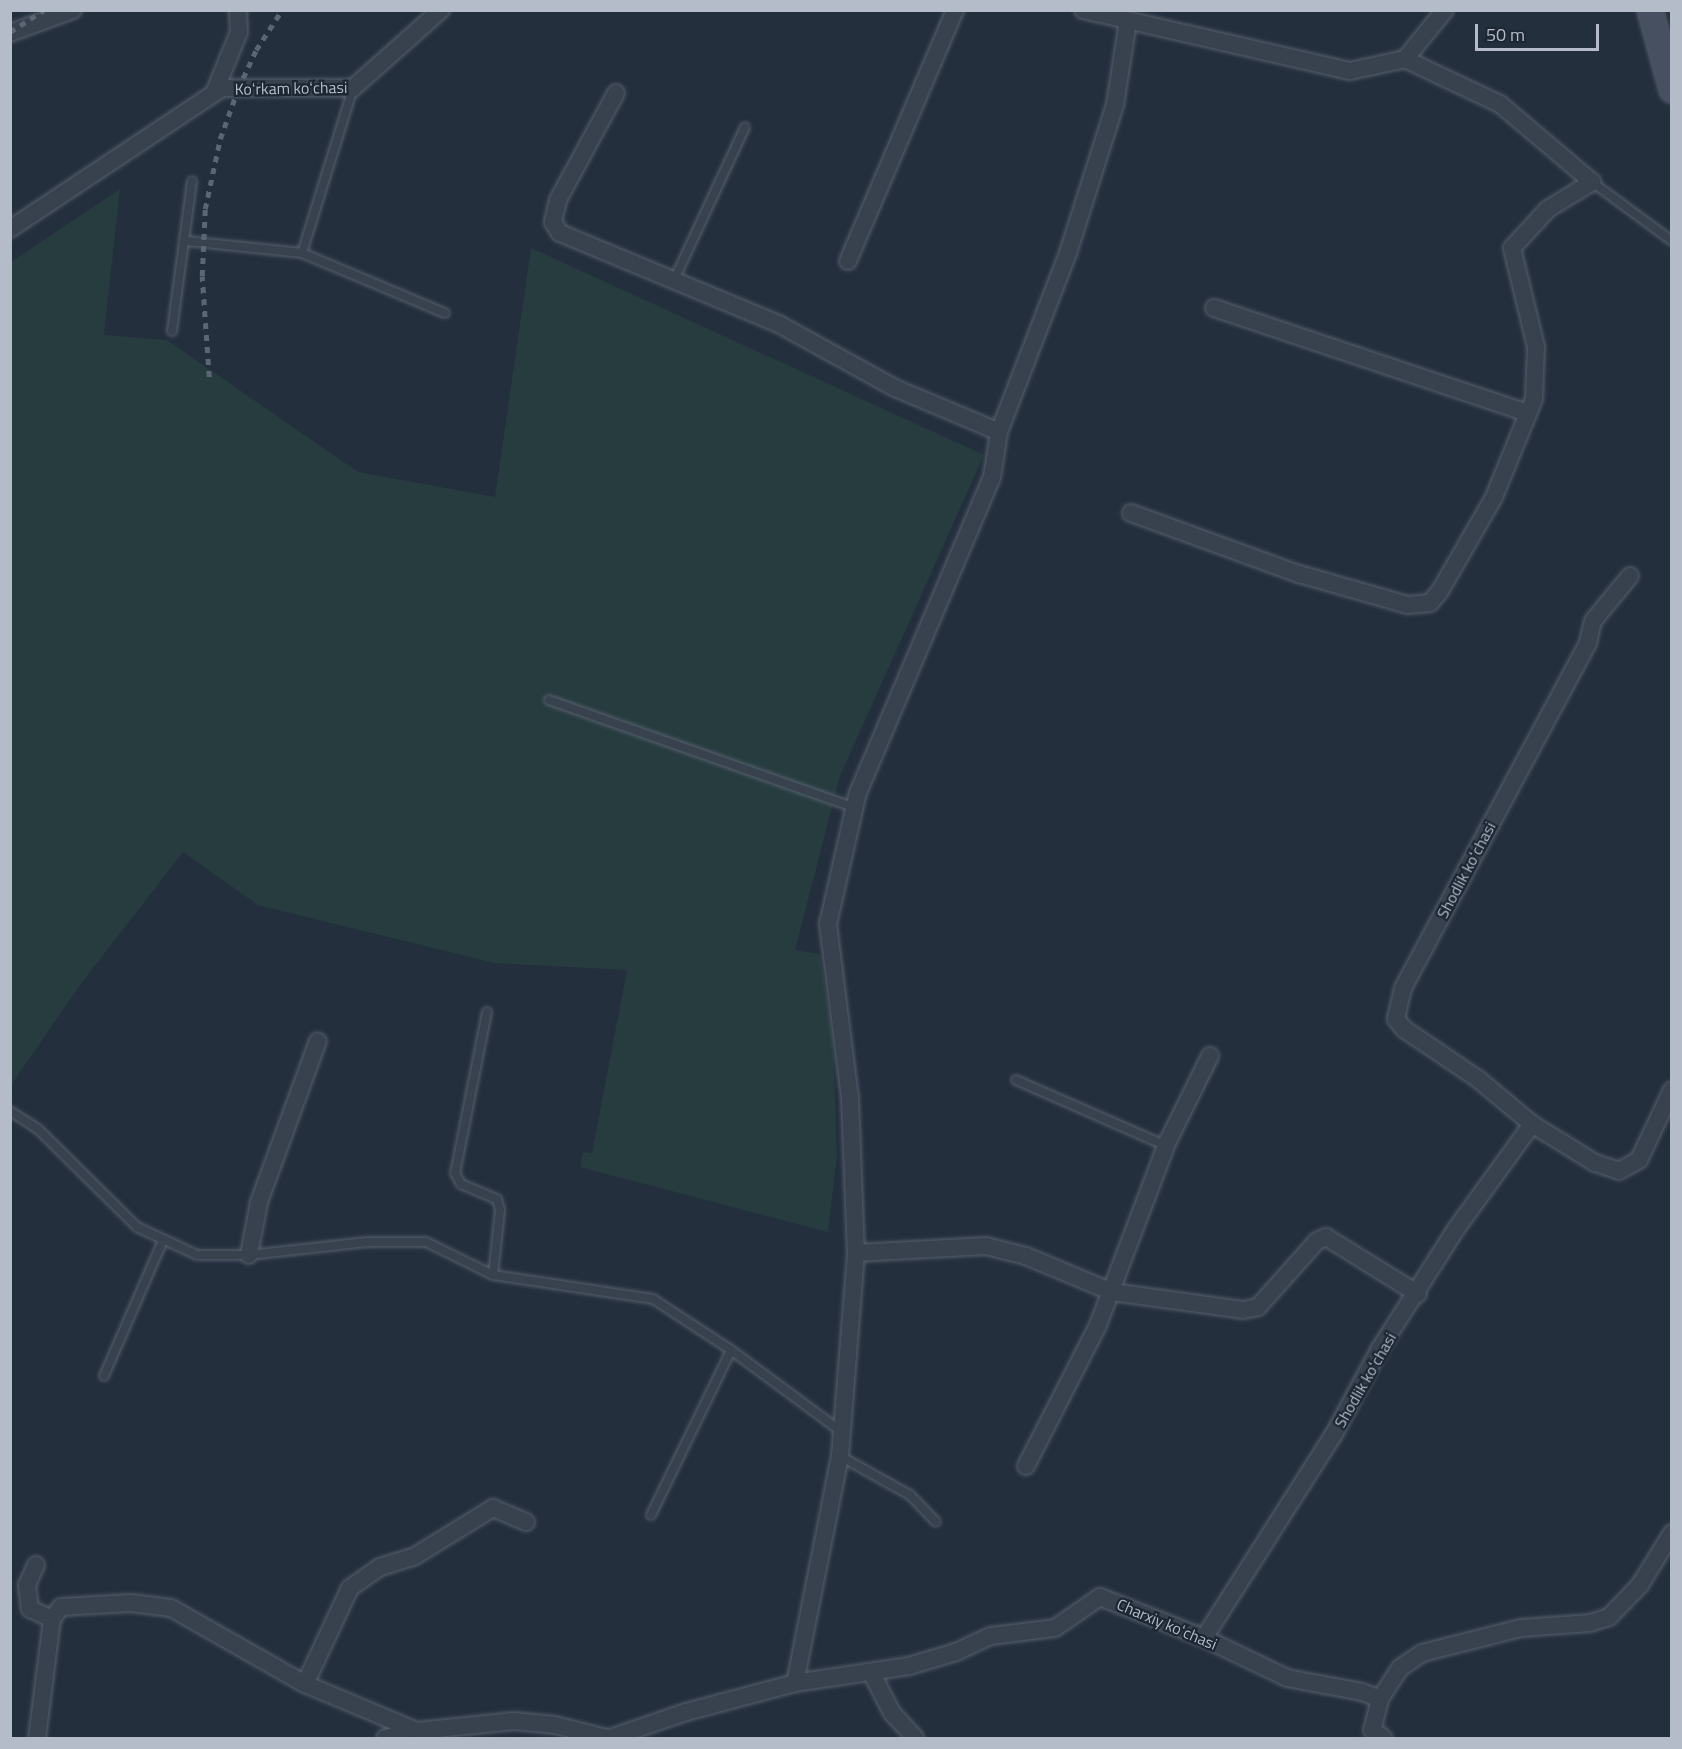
<!DOCTYPE html>
<html>
<head>
<meta charset="utf-8">
<style>
  body { margin:0 }
  #map { position:relative; width:1682px; height:1749px; overflow:hidden; background:#242f3e; font-family:"Titillium Web",sans-serif }
  div>[style] { position:absolute }
  .green>* { inset:0; background:#263c3f }
  .roads { filter:drop-shadow(0 0 2px #565f6c) drop-shadow(0 0 2px #565f6c) }
  .service>* { height:8px; margin:-4px; padding:0 4px; transform-origin:4px; border-radius:4px; background:#38414e }
  .minor>* { height:16px; margin:-8px; padding:0 8px; transform-origin:8px; border-radius:8px; background:#38414e }
  .secondary>* { height:24px; margin:-12px; padding:0 12px; transform-origin:12px; border-radius:12px; background:#465061 }
  .rail>* { height:4.5px; margin-top:-2.25px; transform-origin:0; background:repeating-linear-gradient(90deg,#5a6575 0 6px,transparent 0 12px) }
  span { translate:-50% -50%; white-space:nowrap; text-align:center; line-height:1.15; -webkit-text-stroke:4.5px #1d2633; paint-order:stroke }
  .street-label { font-size:16px; color:#b4bcc9 }
  .frame { position:absolute; inset:0; border:12px solid #b4bcc9; pointer-events:none }
  .scale { position:absolute; left:1475px; top:24px; width:124px; height:27px; box-sizing:border-box; border:3px solid #b4bcc9; border-top:0; padding-left:8px; font-size:18px; line-height:21px; white-space:nowrap; color:#b4bcc9; -webkit-text-stroke:4px #1d2633; paint-order:stroke }
</style>
</head>
<body>
<div id="map">
  <div class="green">
    <div style="clip-path:polygon(120px 189px,104px 335px,167px 340px,358px 472px,495px 497px,531px 248px,984px 455px,840px 776px,795px 950px,820px 954px,833px 1040px,837px 1155px,828px 1232px,580px 1167px,583px 1152px,592px 1153px,627px 970px,494px 963px,258px 905px,183px 852px,80px 985px,11px 1085px,11px 262px)"></div>
  </div>
  <div class="roads">
    <div class="service">
      <div style="left:1592px;top:182px;width:99px;rotate:36.4deg"></div>
      <div style="left:186px;top:241px;width:117px;rotate:5.9deg"></div>
      <div style="left:302px;top:253px;width:155px;rotate:22.8deg"></div>
      <div style="left:302px;top:253px;width:173px;rotate:-72.8deg"></div>
      <div style="left:675px;top:278px;width:166px;rotate:-65.1deg"></div>
      <div style="left:172px;top:331px;width:151px;rotate:-82.4deg"></div>
      <div style="left:549px;top:700px;width:324px;rotate:19.4deg"></div>
      <div style="left:487px;top:1012px;width:164px;rotate:101.2deg"></div>
      <div style="left:455px;top:1173px;width:13px;rotate:61deg"></div>
      <div style="left:461px;top:1184px;width:39px;rotate:23deg"></div>
      <div style="left:497px;top:1199px;width:11px;rotate:75deg"></div>
      <div style="left:500px;top:1210px;width:65px;rotate:96.1deg"></div>
      <div style="left:1016px;top:1080px;width:164px;rotate:23.7deg"></div>
      <div style="left:10px;top:1111px;width:33px;rotate:33deg"></div>
      <div style="left:38px;top:1129px;width:139px;rotate:44.7deg"></div>
      <div style="left:137px;top:1227px;width:66px;rotate:25deg"></div>
      <div style="left:197px;top:1255px;width:52px"></div>
      <div style="left:249px;top:1255px;width:119px;rotate:-6.3deg"></div>
      <div style="left:367px;top:1242px;width:59px"></div>
      <div style="left:426px;top:1242px;width:75px;rotate:26.2deg"></div>
      <div style="left:493px;top:1275px;width:162px;rotate:8.5deg"></div>
      <div style="left:653px;top:1299px;width:93px;rotate:33.2deg"></div>
      <div style="left:731px;top:1350px;width:138px;rotate:36.5deg"></div>
      <div style="left:104px;top:1376px;width:148px;rotate:-66.5deg"></div>
      <div style="left:840px;top:1456px;width:80px;rotate:29.1deg"></div>
      <div style="left:910px;top:1495px;width:37px;rotate:46deg"></div>
      <div style="left:651px;top:1515px;width:183px;rotate:-64.1deg"></div>
    </div>
    <div class="minor">
      <div style="left:1083px;top:10px;width:274px;rotate:12.9deg"></div>
      <div style="left:1350px;top:71px;width:56px;rotate:-12.3deg"></div>
      <div style="left:1405px;top:59px;width:63px;rotate:-50.8deg"></div>
      <div style="left:10px;top:33px;width:67px;rotate:-20.1deg"></div>
      <div style="left:214px;top:93px;width:66px;rotate:-67.7deg"></div>
      <div style="left:239px;top:32px;width:22px;rotate:-93deg"></div>
      <div style="left:616px;top:93px;width:122px;rotate:118.5deg"></div>
      <div style="left:558px;top:200px;width:23px;rotate:103deg"></div>
      <div style="left:553px;top:222px;width:13px;rotate:58deg"></div>
      <div style="left:560px;top:233px;width:237px;rotate:22.6deg"></div>
      <div style="left:779px;top:324px;width:132px;rotate:28.9deg"></div>
      <div style="left:895px;top:388px;width:113px;rotate:22.9deg"></div>
      <div style="left:999px;top:432px;width:46px;rotate:98.8deg"></div>
      <div style="left:992px;top:477px;width:342px;rotate:113deg"></div>
      <div style="left:858px;top:792px;width:135px;rotate:102.8deg"></div>
      <div style="left:828px;top:924px;width:175px;rotate:82.8deg"></div>
      <div style="left:850px;top:1098px;width:155px;rotate:87.8deg"></div>
      <div style="left:856px;top:1253px;width:204px;rotate:94.5deg"></div>
      <div style="left:840px;top:1456px;width:231px;rotate:101.2deg"></div>
      <div style="left:10px;top:229px;width:255px;rotate:-33.6deg"></div>
      <div style="left:222px;top:88px;width:131px"></div>
      <div style="left:353px;top:88px;width:118px;rotate:-41.6deg"></div>
      <div style="left:848px;top:261px;width:273px;rotate:-66.9deg"></div>
      <div style="left:1214px;top:308px;width:331px;rotate:18.5deg"></div>
      <div style="left:999px;top:432px;width:192px;rotate:-68.9deg"></div>
      <div style="left:1068px;top:253px;width:155px;rotate:-72.4deg"></div>
      <div style="left:1115px;top:105px;width:85px;rotate:-81.2deg"></div>
      <div style="left:1131px;top:513px;width:179px;rotate:20deg"></div>
      <div style="left:1299px;top:574px;width:113px;rotate:15.9deg"></div>
      <div style="left:1408px;top:605px;width:22px;rotate:-5deg"></div>
      <div style="left:1430px;top:603px;width:16px;rotate:-50deg"></div>
      <div style="left:1440px;top:591px;width:108px;rotate:-60.1deg"></div>
      <div style="left:1494px;top:497px;width:106px;rotate:-67.8deg"></div>
      <div style="left:1534px;top:399px;width:52px;rotate:-87.8deg"></div>
      <div style="left:1536px;top:347px;width:102px;rotate:-103.6deg"></div>
      <div style="left:1512px;top:248px;width:53px;rotate:-47.3deg"></div>
      <div style="left:1548px;top:209px;width:52px;rotate:-31.5deg"></div>
      <div style="left:1592px;top:182px;width:121px;rotate:-139.7deg"></div>
      <div style="left:1500px;top:104px;width:105px;rotate:-154.7deg"></div>
      <div style="left:1630px;top:576px;width:58px;rotate:129.4deg"></div>
      <div style="left:1593px;top:621px;width:23px;rotate:103deg"></div>
      <div style="left:1588px;top:643px;width:391px;rotate:118.2deg"></div>
      <div style="left:1403px;top:988px;width:32px;rotate:103deg"></div>
      <div style="left:1396px;top:1019px;width:13px;rotate:51deg"></div>
      <div style="left:1404px;top:1029px;width:89px;rotate:34deg"></div>
      <div style="left:1478px;top:1079px;width:70px;rotate:39.8deg"></div>
      <div style="left:1532px;top:1124px;width:74px;rotate:31.8deg"></div>
      <div style="left:1595px;top:1163px;width:25px;rotate:18deg"></div>
      <div style="left:1619px;top:1171px;width:23px;rotate:-29deg"></div>
      <div style="left:1639px;top:1160px;width:77px;rotate:-64.8deg"></div>
      <div style="left:856px;top:1253px;width:130px;rotate:-3.1deg"></div>
      <div style="left:986px;top:1246px;width:41px;rotate:14deg"></div>
      <div style="left:1026px;top:1256px;width:93px;rotate:22.7deg"></div>
      <div style="left:1112px;top:1292px;width:132px;rotate:7.8deg"></div>
      <div style="left:1243px;top:1310px;width:15px;rotate:-11deg"></div>
      <div style="left:1258px;top:1307px;width:89px;rotate:-48.2deg"></div>
      <div style="left:1317px;top:1241px;width:10px;rotate:-24deg"></div>
      <div style="left:1326px;top:1237px;width:108px;rotate:31.8deg"></div>
      <div style="left:249px;top:1255px;width:54px;rotate:-79.3deg"></div>
      <div style="left:259px;top:1202px;width:171px;rotate:-69.9deg"></div>
      <div style="left:1026px;top:1466px;width:158px;rotate:-62.9deg"></div>
      <div style="left:1098px;top:1325px;width:197px;rotate:-69.2deg"></div>
      <div style="left:1168px;top:1141px;width:95px;rotate:-63.7deg"></div>
      <div style="left:36px;top:1565px;width:22px;rotate:114deg"></div>
      <div style="left:27px;top:1585px;width:24px;rotate:83deg"></div>
      <div style="left:30px;top:1609px;width:24px;rotate:24deg"></div>
      <div style="left:52px;top:1619px;width:15px;rotate:-53deg"></div>
      <div style="left:61px;top:1607px;width:70px;rotate:-3.3deg"></div>
      <div style="left:131px;top:1603px;width:40px;rotate:7.1deg"></div>
      <div style="left:171px;top:1608px;width:154px;rotate:29.6deg"></div>
      <div style="left:1204px;top:1638px;width:242px;rotate:-57.5deg"></div>
      <div style="left:1334px;top:1434px;width:95px;rotate:-61.8deg"></div>
      <div style="left:1379px;top:1350px;width:143px;rotate:-57.5deg"></div>
      <div style="left:1456px;top:1229px;width:130px;rotate:-54.1deg"></div>
      <div style="left:871px;top:1672px;width:46px;rotate:62.9deg"></div>
      <div style="left:892px;top:1713px;width:34px;rotate:47deg"></div>
      <div style="left:1380px;top:1699px;width:32px;rotate:104deg"></div>
      <div style="left:1372px;top:1730px;width:14px;rotate:34deg"></div>
      <div style="left:417px;top:1731px;width:121px;rotate:-157.2deg"></div>
      <div style="left:305px;top:1684px;width:106px;rotate:-64.9deg"></div>
      <div style="left:350px;top:1588px;width:37px;rotate:-35deg"></div>
      <div style="left:380px;top:1567px;width:37px;rotate:-17deg"></div>
      <div style="left:415px;top:1556px;width:92px;rotate:-31.6deg"></div>
      <div style="left:493px;top:1508px;width:36px;rotate:23deg"></div>
      <div style="left:37px;top:1738px;width:120px;rotate:-82.8deg"></div>
      <div style="left:385px;top:1738px;width:33px;rotate:-12deg"></div>
      <div style="left:417px;top:1731px;width:98px;rotate:-5.9deg"></div>
      <div style="left:514px;top:1721px;width:41px;rotate:5.6deg"></div>
      <div style="left:555px;top:1725px;width:53px;rotate:14.3deg"></div>
      <div style="left:610px;top:1738px;width:80px;rotate:-18.9deg"></div>
      <div style="left:686px;top:1712px;width:113px;rotate:-14.9deg"></div>
      <div style="left:795px;top:1683px;width:115px;rotate:-8.5deg"></div>
      <div style="left:909px;top:1666px;width:49px;rotate:-16.6deg"></div>
      <div style="left:956px;top:1652px;width:38px;rotate:-25deg"></div>
      <div style="left:991px;top:1636px;width:64px;rotate:-7.1deg"></div>
      <div style="left:1055px;top:1628px;width:55px;rotate:-34.6deg"></div>
      <div style="left:1100px;top:1597px;width:112px;rotate:21.5deg"></div>
      <div style="left:1204px;top:1638px;width:92px;rotate:25.7deg"></div>
      <div style="left:1287px;top:1678px;width:76px;rotate:10.6deg"></div>
      <div style="left:1362px;top:1692px;width:19px;rotate:21deg"></div>
      <div style="left:1380px;top:1699px;width:37px;rotate:-57deg"></div>
      <div style="left:1400px;top:1668px;width:27px;rotate:-34deg"></div>
      <div style="left:1422px;top:1653px;width:102px;rotate:-14.2deg"></div>
      <div style="left:1521px;top:1628px;width:69px;rotate:-4.1deg"></div>
      <div style="left:1590px;top:1623px;width:20px;rotate:-18deg"></div>
      <div style="left:1609px;top:1617px;width:45px;rotate:-45.9deg"></div>
      <div style="left:1640px;top:1585px;width:61px;rotate:-58.4deg"></div>
    </div>
    <div class="secondary">
      <div style="left:1650px;top:10px;width:83px;rotate:74.6deg"></div>
    </div>
  </div>
  <div class="rail">
    <div style="left:10px;top:32px;width:40px;rotate:-32.9deg"></div>
    <div style="left:209px;top:377px;width:101px;rotate:-94deg"></div>
    <div style="left:202px;top:276px;width:67px;rotate:-87.4deg"></div>
    <div style="left:205px;top:209px;width:72px;rotate:-77.9deg"></div>
    <div style="left:220px;top:139px;width:53px;rotate:-70.2deg"></div>
    <div style="left:238px;top:89px;width:43px;rotate:-65.2deg"></div>
    <div style="left:256px;top:50px;width:48px;rotate:-57deg"></div>
  </div>
  <div class="street-label">
    <span style="left:291px;top:88px;rotate:-1deg">Koʻrkam koʻchasi</span>
    <span style="left:1466px;top:870px;rotate:-62deg">Shodlik koʻchasi</span>
    <span style="left:1365px;top:1380px;rotate:-60deg">Shodlik koʻchasi</span>
    <span style="left:1167px;top:1624px;rotate:23deg">Charxiy koʻchasi</span>
  </div>
  <div class="frame"></div>
  <div class="scale">50 m</div>
</div>
</body>
</html>
